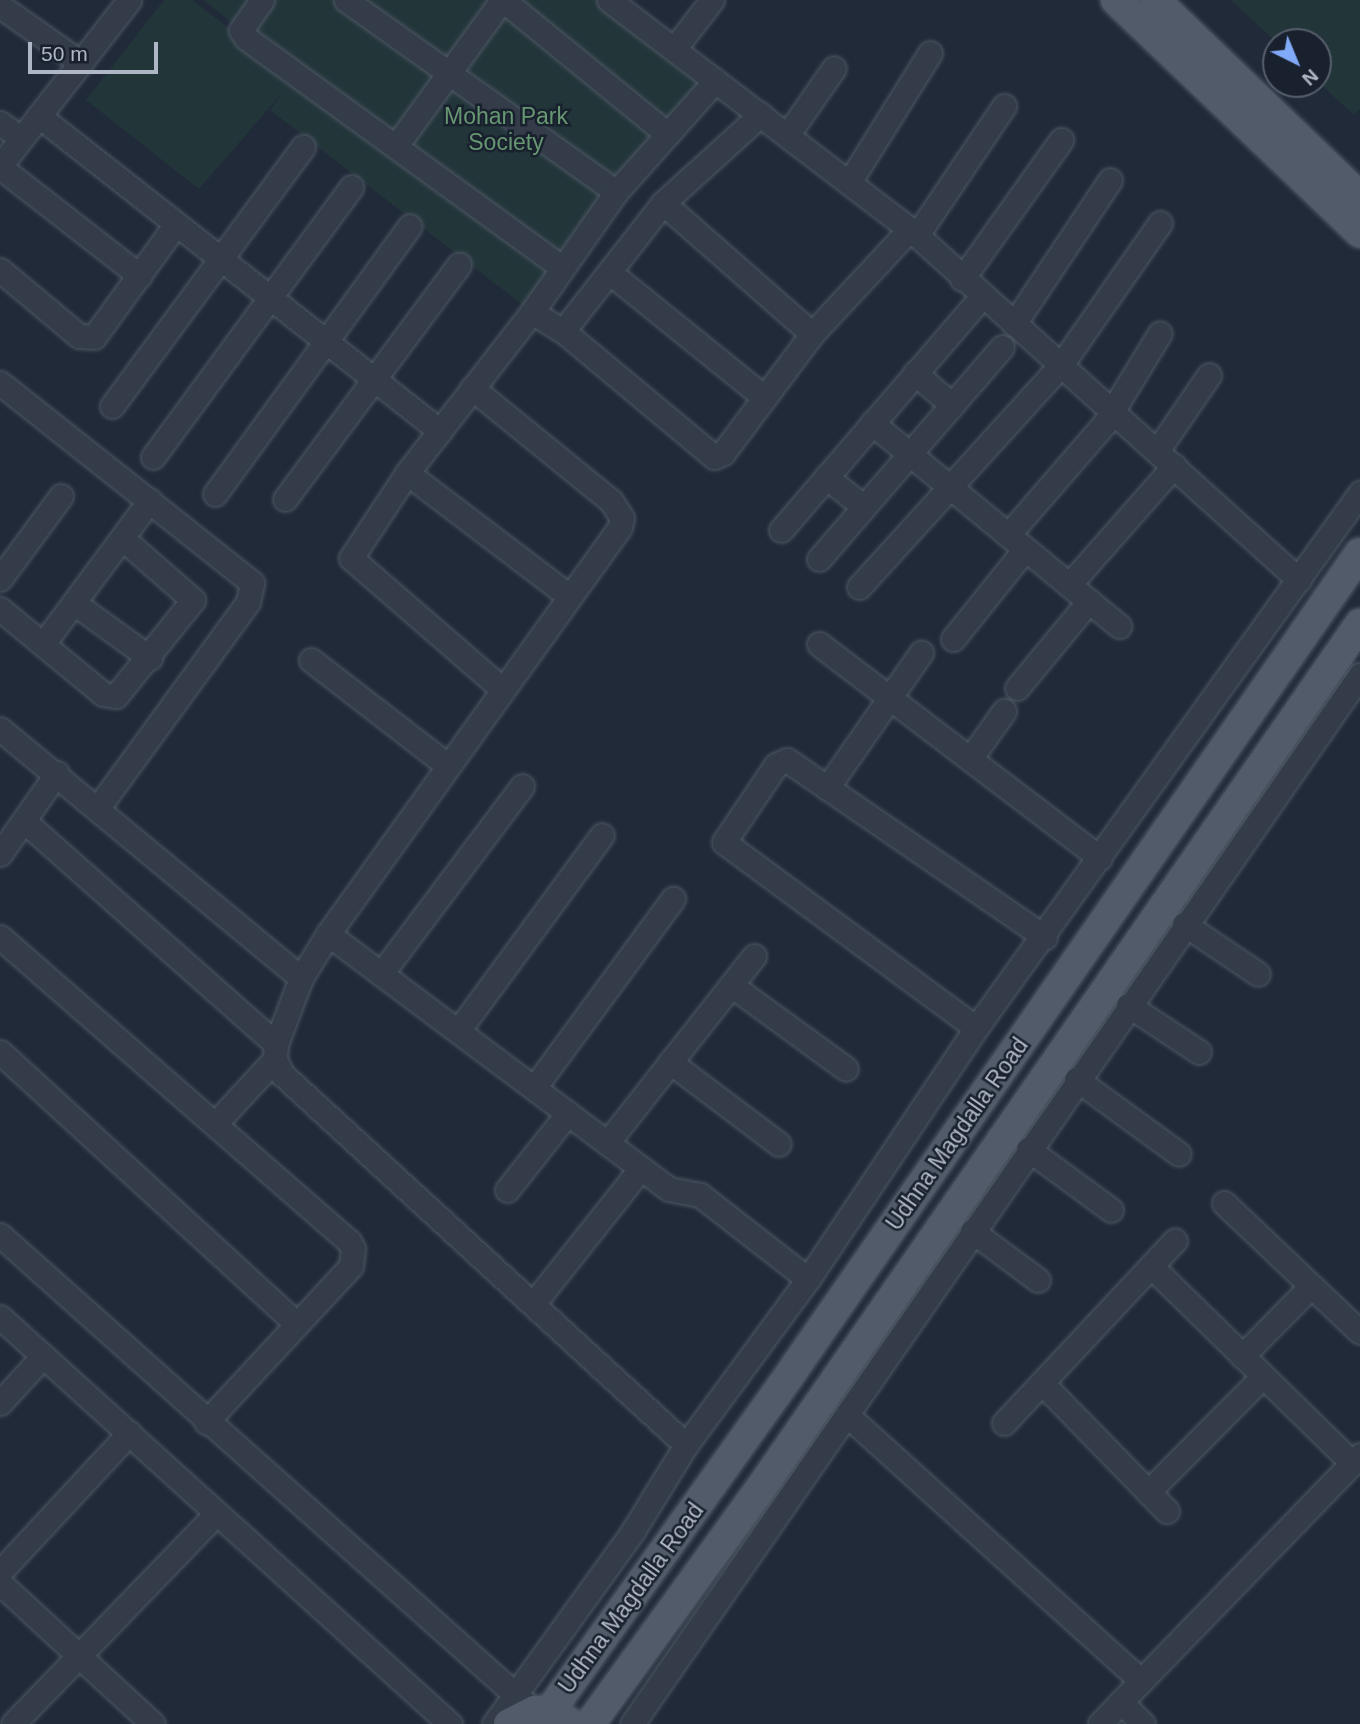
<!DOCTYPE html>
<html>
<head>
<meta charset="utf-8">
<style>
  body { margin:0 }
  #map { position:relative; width:1360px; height:1724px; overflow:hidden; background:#212a39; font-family:Helvetica,sans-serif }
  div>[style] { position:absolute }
  .green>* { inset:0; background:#22363a }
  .roads { filter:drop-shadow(0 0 2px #4f5764) drop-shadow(0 0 2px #4f5764) }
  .minor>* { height:23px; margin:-11.5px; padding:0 11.5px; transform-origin:11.5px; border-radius:11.5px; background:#343c49 }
  .major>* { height:30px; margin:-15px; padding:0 15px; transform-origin:15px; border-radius:15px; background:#525b69 }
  span { translate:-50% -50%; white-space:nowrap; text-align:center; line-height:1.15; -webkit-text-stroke:5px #1a212e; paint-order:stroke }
  .park-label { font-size:23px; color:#669672 }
  .street-label { font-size:23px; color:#afb7c6 }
  .north { position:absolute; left:1262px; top:28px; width:70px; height:70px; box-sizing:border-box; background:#1a212e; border:2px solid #565d6b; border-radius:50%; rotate:137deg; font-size:19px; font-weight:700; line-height:28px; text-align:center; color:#afb7c6 }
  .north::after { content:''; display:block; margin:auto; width:24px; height:32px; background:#81abf9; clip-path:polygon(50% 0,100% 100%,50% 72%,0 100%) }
  .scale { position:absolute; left:28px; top:42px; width:130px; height:32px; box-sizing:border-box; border:4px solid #afb7c6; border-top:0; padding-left:9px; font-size:21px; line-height:24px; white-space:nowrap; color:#afb7c6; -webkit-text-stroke:5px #1a212e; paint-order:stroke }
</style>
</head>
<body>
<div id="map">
  <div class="green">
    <div style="clip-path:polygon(164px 0,192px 0,294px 78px,297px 73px,203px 0,610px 0,712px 79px,532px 312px,270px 110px,283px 92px,199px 189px,86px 100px)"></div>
    <div style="clip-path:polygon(1231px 0,1360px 0,1360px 108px,1354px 115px,1318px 82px,1318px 42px,1276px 42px)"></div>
  </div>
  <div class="roads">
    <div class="minor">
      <div style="left:262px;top:0;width:37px;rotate:125deg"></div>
      <div style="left:241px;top:30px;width:9px;rotate:58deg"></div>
      <div style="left:246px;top:38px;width:388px;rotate:36deg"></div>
      <div style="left:346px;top:0;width:331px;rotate:35.4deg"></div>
      <div style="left:503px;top:0;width:210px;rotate:39.2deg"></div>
      <div style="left:609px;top:0;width:378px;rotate:37.3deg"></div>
      <div style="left:910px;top:229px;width:524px;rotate:42.06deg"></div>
      <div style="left:0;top:6px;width:99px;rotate:35.1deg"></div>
      <div style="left:674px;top:49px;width:62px;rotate:-52.2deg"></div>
      <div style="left:39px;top:116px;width:510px;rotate:38.15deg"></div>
      <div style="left:0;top:123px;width:26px;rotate:36deg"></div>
      <div style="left:788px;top:134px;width:80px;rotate:-55.1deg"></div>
      <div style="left:396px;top:146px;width:180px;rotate:-54deg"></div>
      <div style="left:0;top:166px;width:210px;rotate:-52.1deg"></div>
      <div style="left:0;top:167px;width:177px;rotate:37.9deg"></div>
      <div style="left:850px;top:181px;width:151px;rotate:-58deg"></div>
      <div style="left:663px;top:203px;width:198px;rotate:41.3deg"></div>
      <div style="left:917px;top:235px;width:156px;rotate:-56deg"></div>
      <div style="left:0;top:270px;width:103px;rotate:39.9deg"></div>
      <div style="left:79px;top:336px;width:15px;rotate:4deg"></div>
      <div style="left:94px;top:337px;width:140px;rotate:-54deg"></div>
      <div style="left:609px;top:272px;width:199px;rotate:38.9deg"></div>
      <div style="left:962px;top:279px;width:171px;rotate:-54.5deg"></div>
      <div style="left:532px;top:312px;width:36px;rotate:32deg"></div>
      <div style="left:563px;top:331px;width:197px;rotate:39.8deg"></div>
      <div style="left:714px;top:457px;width:10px;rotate:-24deg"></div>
      <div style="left:723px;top:453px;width:149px;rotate:-53.2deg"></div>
      <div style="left:812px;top:334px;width:144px;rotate:-47deg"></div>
      <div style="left:1014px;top:324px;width:173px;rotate:-56.3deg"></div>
      <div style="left:563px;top:331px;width:162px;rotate:-52deg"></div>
      <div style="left:663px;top:203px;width:132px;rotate:-42.2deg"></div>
      <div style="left:915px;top:373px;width:49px;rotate:40.9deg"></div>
      <div style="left:0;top:383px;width:322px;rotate:38.4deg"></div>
      <div style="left:252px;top:583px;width:19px;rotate:102deg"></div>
      <div style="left:248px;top:602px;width:255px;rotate:126.1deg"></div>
      <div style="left:472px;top:388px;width:179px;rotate:39.1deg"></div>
      <div style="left:611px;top:501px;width:20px;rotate:57deg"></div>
      <div style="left:622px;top:518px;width:9px;rotate:103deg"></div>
      <div style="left:620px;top:527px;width:501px;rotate:125.66deg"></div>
      <div style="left:328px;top:934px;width:52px;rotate:121.5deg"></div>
      <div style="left:301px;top:978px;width:71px;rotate:110.7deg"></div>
      <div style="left:276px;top:1044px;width:15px;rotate:94deg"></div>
      <div style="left:275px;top:1059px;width:17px;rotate:65deg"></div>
      <div style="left:282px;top:1074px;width:549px;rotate:42.56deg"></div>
      <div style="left:112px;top:406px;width:322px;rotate:-53.6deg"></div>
      <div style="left:872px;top:423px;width:320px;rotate:39.4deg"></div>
      <div style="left:1157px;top:451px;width:92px;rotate:-55.6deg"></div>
      <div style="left:153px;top:457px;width:335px;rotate:-53.7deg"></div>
      <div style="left:407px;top:473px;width:203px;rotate:37.2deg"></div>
      <div style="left:826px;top:477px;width:48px;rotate:38.3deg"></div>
      <div style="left:215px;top:494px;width:331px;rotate:-54deg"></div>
      <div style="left:285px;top:499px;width:292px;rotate:-53.4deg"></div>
      <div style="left:781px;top:530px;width:308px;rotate:-49.3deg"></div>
      <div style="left:1008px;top:535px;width:148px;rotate:-49.1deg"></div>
      <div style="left:1105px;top:423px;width:105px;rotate:-58.6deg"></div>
      <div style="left:819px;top:559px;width:280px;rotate:-49.2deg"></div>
      <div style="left:0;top:579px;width:103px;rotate:-53.7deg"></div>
      <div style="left:1069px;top:585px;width:159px;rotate:-48.6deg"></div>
      <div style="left:859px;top:587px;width:300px;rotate:-47.7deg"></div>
      <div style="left:1061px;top:365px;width:173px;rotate:-55.1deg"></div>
      <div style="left:74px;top:603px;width:94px;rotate:35.9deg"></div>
      <div style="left:0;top:609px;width:134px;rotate:39.5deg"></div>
      <div style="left:103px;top:694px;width:13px;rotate:9deg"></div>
      <div style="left:116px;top:696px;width:123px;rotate:-51.3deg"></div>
      <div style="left:193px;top:600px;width:94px;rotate:-138.9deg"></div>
      <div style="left:953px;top:639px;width:115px;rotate:-51.3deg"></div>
      <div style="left:43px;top:644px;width:179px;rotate:-53.4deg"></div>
      <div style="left:819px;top:644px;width:353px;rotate:37.3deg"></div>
      <div style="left:311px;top:660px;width:172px;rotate:37.7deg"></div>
      <div style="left:501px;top:688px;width:198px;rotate:-139.1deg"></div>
      <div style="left:351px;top:558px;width:102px;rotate:-56.6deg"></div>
      <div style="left:407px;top:473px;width:204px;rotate:-52.2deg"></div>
      <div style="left:532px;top:312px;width:146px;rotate:-55deg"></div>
      <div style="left:616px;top:192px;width:149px;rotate:-48.3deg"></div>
      <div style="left:1017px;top:688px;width:113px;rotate:-50.4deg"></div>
      <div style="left:0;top:729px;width:391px;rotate:39.6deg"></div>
      <div style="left:970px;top:759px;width:59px;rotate:-54.7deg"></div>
      <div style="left:827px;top:788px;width:165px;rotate:-55.2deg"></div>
      <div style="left:24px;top:821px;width:337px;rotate:41.5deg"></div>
      <div style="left:0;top:854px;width:99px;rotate:-54.9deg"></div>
      <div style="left:1184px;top:924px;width:89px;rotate:34deg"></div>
      <div style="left:328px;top:934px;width:426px;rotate:36.8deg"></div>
      <div style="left:669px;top:1189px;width:32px;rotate:11deg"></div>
      <div style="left:700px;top:1195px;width:137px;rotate:37.9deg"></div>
      <div style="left:0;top:937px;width:463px;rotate:41.1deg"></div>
      <div style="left:349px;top:1241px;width:9px;rotate:63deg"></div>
      <div style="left:353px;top:1249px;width:17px;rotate:97deg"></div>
      <div style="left:351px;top:1266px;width:213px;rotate:132.9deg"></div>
      <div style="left:381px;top:974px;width:235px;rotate:-53.1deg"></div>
      <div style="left:731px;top:985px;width:142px;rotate:36.1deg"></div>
      <div style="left:1128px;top:1005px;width:85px;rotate:33.5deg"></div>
      <div style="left:976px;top:1028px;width:313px;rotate:-143.6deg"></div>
      <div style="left:724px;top:842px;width:93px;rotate:-56deg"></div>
      <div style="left:776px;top:765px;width:12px;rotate:-24deg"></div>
      <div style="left:787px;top:760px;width:313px;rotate:34.5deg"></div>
      <div style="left:458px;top:1031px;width:243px;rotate:-53.7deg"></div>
      <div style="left:0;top:1052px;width:401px;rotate:42.5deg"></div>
      <div style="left:670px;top:1062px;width:136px;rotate:37deg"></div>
      <div style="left:1076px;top:1079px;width:127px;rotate:36.1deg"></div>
      <div style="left:534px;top:1088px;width:235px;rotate:-53.7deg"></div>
      <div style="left:215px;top:1124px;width:88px;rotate:-47.3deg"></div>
      <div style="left:607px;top:1143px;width:238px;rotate:-51.8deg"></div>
      <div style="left:1028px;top:1149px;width:103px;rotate:36.3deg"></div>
      <div style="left:507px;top:1190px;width:98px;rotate:-51.6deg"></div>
      <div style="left:1224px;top:1203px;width:187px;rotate:43.5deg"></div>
      <div style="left:972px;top:1231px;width:82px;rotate:36.6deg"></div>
      <div style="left:0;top:1235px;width:708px;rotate:41.73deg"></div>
      <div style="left:1151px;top:1266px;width:281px;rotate:44.4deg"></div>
      <div style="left:534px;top:1303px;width:172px;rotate:-51.6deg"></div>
      <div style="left:0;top:1317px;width:607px;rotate:42.13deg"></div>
      <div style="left:1242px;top:1356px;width:98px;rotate:-45.4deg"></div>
      <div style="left:1042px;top:1383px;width:179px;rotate:45.7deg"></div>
      <div style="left:0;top:1403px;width:64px;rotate:-47.5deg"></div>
      <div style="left:847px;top:1415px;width:396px;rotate:42.1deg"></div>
      <div style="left:1141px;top:1681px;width:315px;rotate:-45.9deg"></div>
      <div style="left:1004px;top:1423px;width:250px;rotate:-46.9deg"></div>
      <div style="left:1148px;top:1492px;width:163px;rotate:-45.2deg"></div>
      <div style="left:0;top:1572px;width:190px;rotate:-47.1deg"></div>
      <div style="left:0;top:1583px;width:208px;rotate:42.7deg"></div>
      <div style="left:1121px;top:1702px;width:31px;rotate:45deg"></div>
      <div style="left:13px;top:1724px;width:292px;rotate:-46deg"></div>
      <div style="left:494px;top:1724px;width:238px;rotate:-54.2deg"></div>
      <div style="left:633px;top:1531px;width:101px;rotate:-58.4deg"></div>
      <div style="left:686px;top:1445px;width:206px;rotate:-53.7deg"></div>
      <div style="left:808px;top:1279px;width:302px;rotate:-56.2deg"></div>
      <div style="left:976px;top:1028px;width:659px;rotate:-54.33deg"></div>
      <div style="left:632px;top:1724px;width:1277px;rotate:-55.24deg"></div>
      <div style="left:1100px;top:1724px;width:59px;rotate:-46.4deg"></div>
    </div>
    <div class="major">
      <div style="left:1116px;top:0;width:337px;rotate:43.6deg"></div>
      <div style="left:1155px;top:0;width:284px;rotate:43.9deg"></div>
      <div style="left:550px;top:1711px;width:419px;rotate:-54.5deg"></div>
      <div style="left:793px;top:1370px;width:994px;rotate:-55.24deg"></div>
      <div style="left:509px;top:1724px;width:29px;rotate:-27deg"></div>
      <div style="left:535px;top:1711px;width:15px"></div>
      <div style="left:550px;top:1711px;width:26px;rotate:31deg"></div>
      <div style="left:590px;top:1724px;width:283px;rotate:-54.1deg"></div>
      <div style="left:756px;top:1495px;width:1060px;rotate:-55.26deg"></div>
    </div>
  </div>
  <div class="park-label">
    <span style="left:506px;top:129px">Mohan Park<br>Society</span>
  </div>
  <div class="street-label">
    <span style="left:957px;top:1134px;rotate:-55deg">Udhna Magdalla Road</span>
    <span style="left:631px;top:1598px;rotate:-54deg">Udhna Magdalla Road</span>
  </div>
  <div class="north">N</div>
  <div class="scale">50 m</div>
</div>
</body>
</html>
